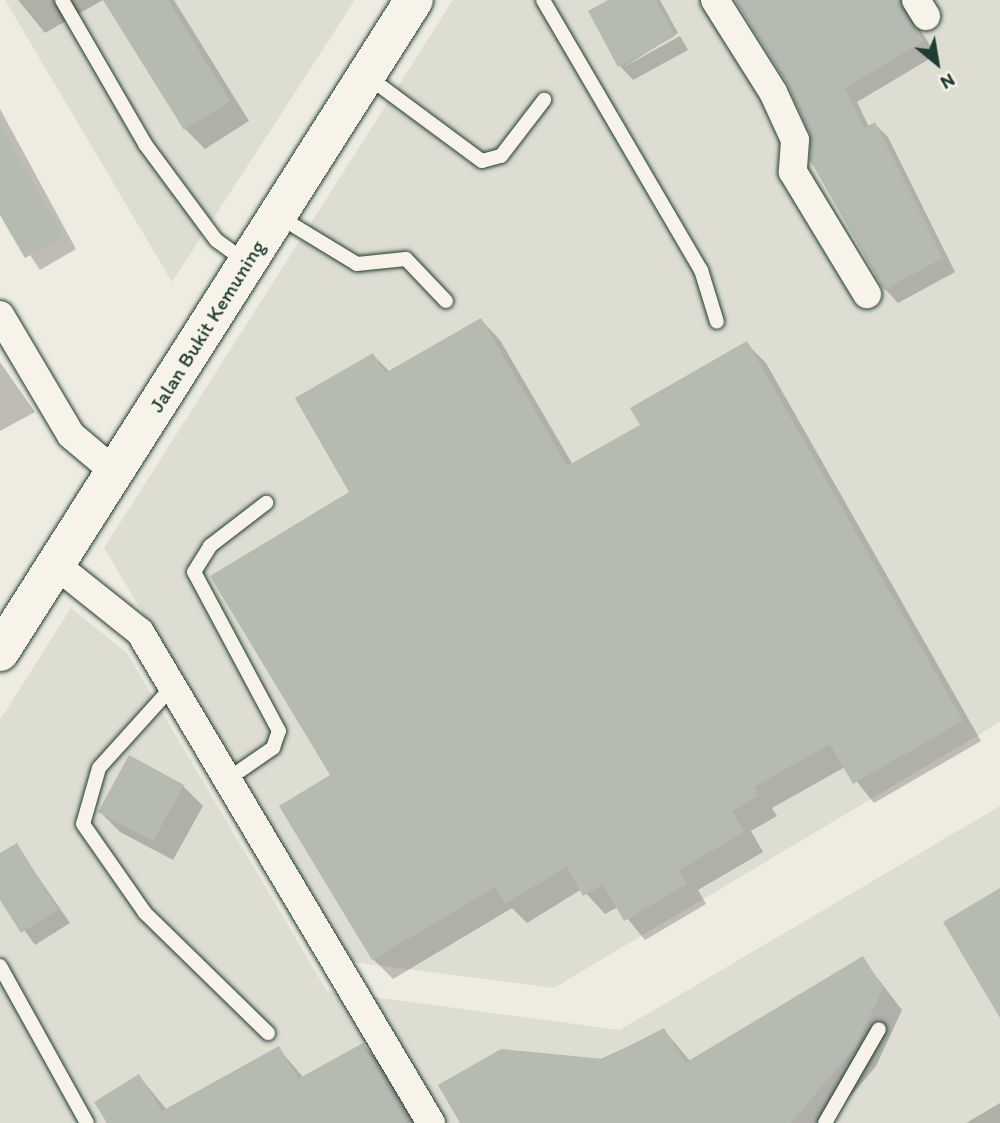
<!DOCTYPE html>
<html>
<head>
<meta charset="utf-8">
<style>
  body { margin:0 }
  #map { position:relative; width:1000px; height:1123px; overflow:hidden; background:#eeece1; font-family:Itim,sans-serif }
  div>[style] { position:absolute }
  .built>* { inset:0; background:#ddddd2 }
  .shadow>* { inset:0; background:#0003 }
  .building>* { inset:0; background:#b5bbb0 }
  .roads { filter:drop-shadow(0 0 2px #1f3d34) drop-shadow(0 0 2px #1f3d34) }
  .service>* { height:14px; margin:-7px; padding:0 7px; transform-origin:7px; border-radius:7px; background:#f7f3e8 }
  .minor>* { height:28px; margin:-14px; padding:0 14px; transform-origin:14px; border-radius:14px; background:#f7f3e8 }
  .secondary>* { height:38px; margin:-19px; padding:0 19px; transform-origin:19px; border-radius:19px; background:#f7f3e8 }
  span { translate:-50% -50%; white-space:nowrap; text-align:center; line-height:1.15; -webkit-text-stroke:5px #f7f3e8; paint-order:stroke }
  .street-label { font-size:21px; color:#1f3d34 }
  .north { position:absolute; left:902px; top:28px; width:70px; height:70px; -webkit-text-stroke:5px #f7f3e8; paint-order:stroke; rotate:150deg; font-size:19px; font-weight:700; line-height:28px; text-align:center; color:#1f3d34 }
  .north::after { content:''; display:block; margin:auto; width:24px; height:32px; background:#1f3d34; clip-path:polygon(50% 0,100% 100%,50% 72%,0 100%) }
</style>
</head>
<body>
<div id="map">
  <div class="built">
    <div style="clip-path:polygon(5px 0,355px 0,172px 282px)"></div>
    <div style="clip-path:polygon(453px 0,1000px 0,1000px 722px,554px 988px,352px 962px,104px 548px)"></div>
    <div style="clip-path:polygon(71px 608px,127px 653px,327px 991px,620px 1030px,1000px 806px,1000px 1123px,0 1123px,0 720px)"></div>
  </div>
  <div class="shadow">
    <div style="clip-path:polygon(18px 0,103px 0,45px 33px)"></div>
    <div style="clip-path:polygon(106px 0,174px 0,249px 121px,205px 149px,185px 129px)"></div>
    <div style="clip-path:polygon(612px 0,660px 0,678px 33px,622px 68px,680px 36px,688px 50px,633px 80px,620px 66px,590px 12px)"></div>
    <div style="clip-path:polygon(737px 0,902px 0,936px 55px,857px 102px,869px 127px,875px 124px,888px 137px,955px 272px,898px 303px,885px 289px,790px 84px)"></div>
    <div style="clip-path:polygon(0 109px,76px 249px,40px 270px,0 210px)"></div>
    <div style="clip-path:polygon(481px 320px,500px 340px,573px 465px,642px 426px,746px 343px,766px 363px,981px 741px,874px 803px,845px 767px,772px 808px,777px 816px,751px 831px,763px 852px,698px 890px,706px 904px,645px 940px,618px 907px,605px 914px,582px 889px,527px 923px,512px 908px,393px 979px,373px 959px,281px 806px,332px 775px,351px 493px,373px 355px,390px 372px)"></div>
    <div style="clip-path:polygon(0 362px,35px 412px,0 431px)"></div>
    <div style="clip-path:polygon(183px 786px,203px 806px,173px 860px,120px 832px,100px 812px)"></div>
    <div style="clip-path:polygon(16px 845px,70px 923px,35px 945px,0 897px,0 855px)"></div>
    <div style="clip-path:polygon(862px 958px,902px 1010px,876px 1066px,828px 1123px,462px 1123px,664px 1030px,691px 1062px)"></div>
    <div style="clip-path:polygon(363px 1045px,383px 1065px,414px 1123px,109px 1123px,139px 1076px,167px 1110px,279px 1049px,304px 1078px)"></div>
    <div style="clip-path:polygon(1000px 1103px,1000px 1123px,966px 1123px)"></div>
  </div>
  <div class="building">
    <div style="clip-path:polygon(103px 0,168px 0,230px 101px,184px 130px)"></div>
    <div style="clip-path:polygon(608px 0,656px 0,675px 36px,618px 67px,588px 11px)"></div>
    <div style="clip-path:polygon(735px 0,899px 0,924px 41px,845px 88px,864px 128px,875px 122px,943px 258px,884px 290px,810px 160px,810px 134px,788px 85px)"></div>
    <div style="clip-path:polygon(0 125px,64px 236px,25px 258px,0 215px)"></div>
    <div style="clip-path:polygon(481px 318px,567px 466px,640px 425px,630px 408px,747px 341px,963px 721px,853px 784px,830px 744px,754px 787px,758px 796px,732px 811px,744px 832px,679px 870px,687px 884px,624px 921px,603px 884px,583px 896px,567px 867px,505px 904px,495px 887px,372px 960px,279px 806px,330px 775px,210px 576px,349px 492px,295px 398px,373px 353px,385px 373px)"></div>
    <div style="clip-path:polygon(129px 755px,184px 785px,153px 841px,98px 812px)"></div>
    <div style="clip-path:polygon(17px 843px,58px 910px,21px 933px,0 900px,0 853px)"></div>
    <div style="clip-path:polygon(1000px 888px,1000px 1018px,943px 922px)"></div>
    <div style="clip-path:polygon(863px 956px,883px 988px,856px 1046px,791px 1123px,460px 1123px,438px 1085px,501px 1049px,604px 1059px,664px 1028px,685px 1063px)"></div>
    <div style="clip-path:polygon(363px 1043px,407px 1123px,107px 1123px,94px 1102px,139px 1074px,162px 1111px,279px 1046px,298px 1079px)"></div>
  </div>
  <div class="roads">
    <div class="service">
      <div style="left:62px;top:0;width:166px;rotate:60deg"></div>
      <div style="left:145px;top:144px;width:119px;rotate:53.5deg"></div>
      <div style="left:216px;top:240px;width:37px;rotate:36deg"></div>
      <div style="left:543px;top:0;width:313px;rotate:59.7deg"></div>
      <div style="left:701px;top:270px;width:54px;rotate:72.9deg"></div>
      <div style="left:367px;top:76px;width:143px;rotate:36.5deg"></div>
      <div style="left:482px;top:161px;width:20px;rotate:-15deg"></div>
      <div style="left:501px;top:156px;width:71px;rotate:-52.5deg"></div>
      <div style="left:278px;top:216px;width:92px;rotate:31.3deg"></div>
      <div style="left:357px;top:264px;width:49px;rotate:-5.8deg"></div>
      <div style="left:406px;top:259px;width:58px;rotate:46.4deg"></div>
      <div style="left:173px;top:686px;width:110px;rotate:132.1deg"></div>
      <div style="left:99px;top:768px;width:58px;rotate:105.9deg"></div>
      <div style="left:83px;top:824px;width:108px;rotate:55.1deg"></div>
      <div style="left:145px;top:913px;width:172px;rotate:44.3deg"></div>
      <div style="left:228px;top:779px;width:55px;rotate:-34.6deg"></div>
      <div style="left:273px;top:748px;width:18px;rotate:-71deg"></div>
      <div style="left:279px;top:731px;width:180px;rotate:-118.1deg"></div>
      <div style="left:194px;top:572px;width:31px;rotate:-58deg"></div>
      <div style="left:210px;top:546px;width:71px;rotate:-37.5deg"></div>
      <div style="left:0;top:966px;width:179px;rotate:61deg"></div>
      <div style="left:825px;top:1123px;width:108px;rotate:-60.1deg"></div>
    </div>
    <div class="minor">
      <div style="left:715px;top:0;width:109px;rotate:57.8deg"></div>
      <div style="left:773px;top:92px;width:53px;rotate:65.4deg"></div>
      <div style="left:795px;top:140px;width:32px;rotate:94deg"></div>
      <div style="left:793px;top:172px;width:143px;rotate:58.8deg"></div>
      <div style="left:916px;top:0;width:19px;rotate:58deg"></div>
      <div style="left:0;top:315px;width:139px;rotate:59.4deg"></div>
      <div style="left:71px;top:435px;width:57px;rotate:40.1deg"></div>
      <div style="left:56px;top:565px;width:107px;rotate:38.6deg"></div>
      <div style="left:140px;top:632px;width:571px;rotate:59.35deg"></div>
    </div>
    <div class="secondary">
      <div style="left:0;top:652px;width:772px;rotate:-57.59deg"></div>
    </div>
  </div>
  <div class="street-label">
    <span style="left:207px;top:326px;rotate:-58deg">Jalan Bukit Kemuning</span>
  </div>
  <div class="north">N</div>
</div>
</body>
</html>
